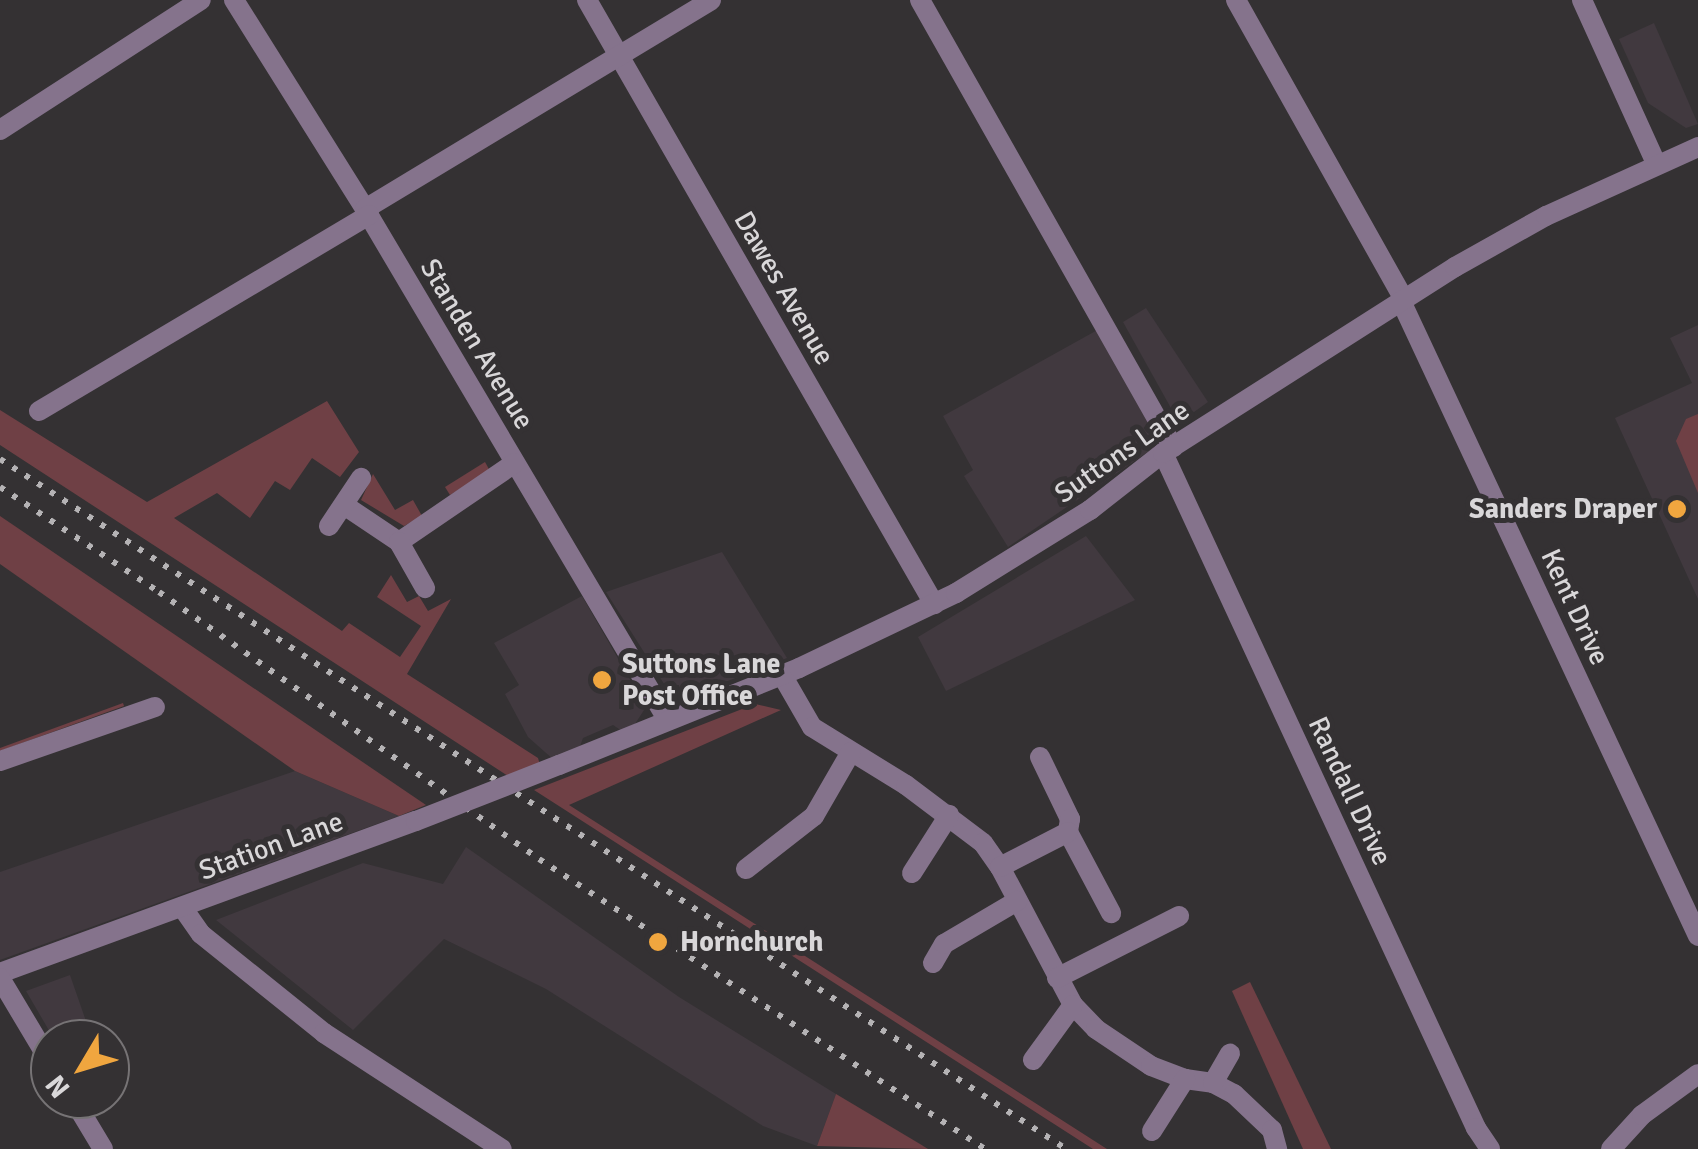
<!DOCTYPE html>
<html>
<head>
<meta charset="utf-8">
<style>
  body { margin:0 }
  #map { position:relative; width:1698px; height:1149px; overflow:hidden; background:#343133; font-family:Signika,sans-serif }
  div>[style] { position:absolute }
  .built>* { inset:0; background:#41393f }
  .green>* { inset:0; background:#6f4045 }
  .minor>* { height:20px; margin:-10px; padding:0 10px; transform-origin:10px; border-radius:10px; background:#85738c }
  .tertiary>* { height:20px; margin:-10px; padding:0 10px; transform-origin:10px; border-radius:10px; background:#85738c }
  .rail>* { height:6px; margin-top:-3px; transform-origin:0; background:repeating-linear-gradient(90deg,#b5b3b5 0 5px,transparent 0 15px) }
  .tertiary-bridge>* { height:20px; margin:-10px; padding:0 10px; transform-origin:10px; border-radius:10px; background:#85738c }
  .dots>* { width:28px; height:28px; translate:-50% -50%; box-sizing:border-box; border:5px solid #343133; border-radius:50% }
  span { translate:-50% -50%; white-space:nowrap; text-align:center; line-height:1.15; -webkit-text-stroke:10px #343133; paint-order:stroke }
  .street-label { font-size:28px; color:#d9d7d9 }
  .poi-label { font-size:28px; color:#d9d7d9; font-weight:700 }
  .right { translate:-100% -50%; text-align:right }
  .left { translate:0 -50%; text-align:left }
  .north { position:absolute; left:30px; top:1019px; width:100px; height:100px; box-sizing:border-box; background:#343133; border:2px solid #767375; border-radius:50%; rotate:232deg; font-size:28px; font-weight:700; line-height:40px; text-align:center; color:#d9d7d9 }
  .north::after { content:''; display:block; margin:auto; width:35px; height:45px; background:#f0a63f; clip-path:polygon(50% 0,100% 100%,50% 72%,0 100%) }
</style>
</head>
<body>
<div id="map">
  <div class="built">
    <div style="clip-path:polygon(1654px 23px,1698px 124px,1686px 128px,1648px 103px,1619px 39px)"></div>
    <div style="clip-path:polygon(1146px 308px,1208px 402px,1187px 417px,1172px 410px,1123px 322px)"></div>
    <div style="clip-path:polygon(1698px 325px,1698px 599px,1615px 418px,1692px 383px,1670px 338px)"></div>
    <div style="clip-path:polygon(1101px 328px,1161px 443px,1008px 547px,964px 476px,973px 470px,943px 416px)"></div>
    <div style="clip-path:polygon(1086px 536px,1135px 600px,946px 691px,918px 637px)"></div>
    <div style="clip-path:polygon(722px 552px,787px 658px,694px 694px,693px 701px,678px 706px,606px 592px)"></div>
    <div style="clip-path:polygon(582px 596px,646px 707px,633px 727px,622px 731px,613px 725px,583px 738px,579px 749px,554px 760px,528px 737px,505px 694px,519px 685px,494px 643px)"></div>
    <div style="clip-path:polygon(295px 771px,399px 816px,0 960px,0 872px)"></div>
    <div style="clip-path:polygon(466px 847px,679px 997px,836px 1094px,817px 1146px,763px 1126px,546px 989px,444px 939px,353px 1030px,216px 920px,363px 863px,443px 884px)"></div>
    <div style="clip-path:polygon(70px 975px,87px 1024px,95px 1039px,54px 1039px,26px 991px)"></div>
  </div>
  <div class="green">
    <div style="clip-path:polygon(327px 401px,359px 452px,340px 477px,312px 458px,290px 490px,275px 481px,250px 518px,217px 493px,174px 518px,342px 631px,349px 623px,400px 657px,421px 626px,377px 597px,391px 575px,407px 602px,419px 596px,428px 611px,451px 599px,407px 674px,538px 758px,540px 765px,508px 776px,0 445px,0 410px,147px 502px)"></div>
    <div style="clip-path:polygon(1698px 414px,1698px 493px,1676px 441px,1686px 419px)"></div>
    <div style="clip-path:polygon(485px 462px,490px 471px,450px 495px,445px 487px)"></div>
    <div style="clip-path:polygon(373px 474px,395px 510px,413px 500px,422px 516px,404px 526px,361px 500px)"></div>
    <div style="clip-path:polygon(0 516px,426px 805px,399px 816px,295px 771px,0 564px)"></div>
    <div style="clip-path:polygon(123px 703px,124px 706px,0 751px,0 748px)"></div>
    <div style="clip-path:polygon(755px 704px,781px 710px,569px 805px,1107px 1149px,1093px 1149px,534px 790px)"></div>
    <div style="clip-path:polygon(1250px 982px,1331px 1149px,1303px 1149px,1232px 991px)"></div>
    <div style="clip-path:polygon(836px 1094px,920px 1144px,928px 1149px,817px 1146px)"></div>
  </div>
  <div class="minor">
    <div style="left:234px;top:0;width:247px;rotate:57.9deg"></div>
    <div style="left:365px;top:209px;width:593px;rotate:59.37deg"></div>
    <div style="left:587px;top:0;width:697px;rotate:60.12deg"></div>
    <div style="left:920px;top:0;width:514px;rotate:60.49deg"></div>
    <div style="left:1236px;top:0;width:343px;rotate:60.7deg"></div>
    <div style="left:1582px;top:0;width:181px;rotate:65.6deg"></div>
    <div style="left:0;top:130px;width:239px;rotate:-32.9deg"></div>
    <div style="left:365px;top:209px;width:404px;rotate:-31.1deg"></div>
    <div style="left:1401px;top:301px;width:701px;rotate:64.93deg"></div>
    <div style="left:39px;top:411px;width:384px;rotate:-30.7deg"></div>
    <div style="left:1163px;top:453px;width:744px;rotate:65.12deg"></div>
    <div style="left:1476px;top:1128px;width:25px;rotate:56deg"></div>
    <div style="left:344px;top:505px;width:66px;rotate:33.9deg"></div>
    <div style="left:399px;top:542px;width:140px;rotate:-34.3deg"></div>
    <div style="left:329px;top:526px;width:58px;rotate:-56.3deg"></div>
    <div style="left:399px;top:542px;width:53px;rotate:60.5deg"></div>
    <div style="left:782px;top:675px;width:60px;rotate:60deg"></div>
    <div style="left:812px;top:727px;width:110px;rotate:31.7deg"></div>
    <div style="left:906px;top:785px;width:96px;rotate:37deg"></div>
    <div style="left:983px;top:843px;width:29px;rotate:55deg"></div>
    <div style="left:1000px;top:867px;width:156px;rotate:62.1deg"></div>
    <div style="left:1073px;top:1005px;width:33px;rotate:46deg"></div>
    <div style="left:1096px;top:1029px;width:66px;rotate:33.9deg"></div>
    <div style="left:1151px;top:1066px;width:36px;rotate:21deg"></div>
    <div style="left:1185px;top:1079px;width:28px;rotate:8deg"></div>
    <div style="left:1213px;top:1083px;width:24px;rotate:28deg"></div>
    <div style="left:1234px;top:1094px;width:52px;rotate:43.5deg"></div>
    <div style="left:1272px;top:1130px;width:20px;rotate:75deg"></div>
    <div style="left:1040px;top:757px;width:69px;rotate:64.2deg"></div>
    <div style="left:1070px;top:819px;width:13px;rotate:99deg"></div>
    <div style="left:1068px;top:832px;width:92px;rotate:62deg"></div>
    <div style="left:0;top:761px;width:164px;rotate:-19.2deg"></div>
    <div style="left:1000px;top:867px;width:76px;rotate:-27.2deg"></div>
    <div style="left:746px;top:869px;width:86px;rotate:-37.9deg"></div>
    <div style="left:814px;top:816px;width:74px;rotate:-60deg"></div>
    <div style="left:912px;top:873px;width:69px;rotate:-57.5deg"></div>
    <div style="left:182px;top:907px;width:33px;rotate:55deg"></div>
    <div style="left:201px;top:934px;width:158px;rotate:38.8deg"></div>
    <div style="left:324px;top:1033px;width:212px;rotate:33.1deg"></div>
    <div style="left:933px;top:963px;width:22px;rotate:-60deg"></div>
    <div style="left:944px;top:944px;width:85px;rotate:-30.5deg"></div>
    <div style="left:1057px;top:978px;width:137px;rotate:-26.9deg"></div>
    <div style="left:1033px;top:1060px;width:68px;rotate:-54deg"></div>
    <div style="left:1213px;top:1083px;width:34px;rotate:-60deg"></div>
    <div style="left:1152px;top:1131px;width:62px;rotate:-57.6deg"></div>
    <div style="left:1611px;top:1149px;width:46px;rotate:-47.6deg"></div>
    <div style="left:1642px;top:1115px;width:69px;rotate:-36.2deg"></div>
  </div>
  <div class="tertiary">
    <div style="left:559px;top:765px;width:259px;rotate:-22deg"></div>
    <div style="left:799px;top:668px;width:174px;rotate:-25.5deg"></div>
    <div style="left:956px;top:593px;width:158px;rotate:-31.8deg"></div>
    <div style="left:1090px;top:510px;width:93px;rotate:-38deg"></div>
    <div style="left:1163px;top:453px;width:346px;rotate:-32.5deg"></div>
    <div style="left:1455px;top:267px;width:104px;rotate:-29.3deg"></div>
    <div style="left:1546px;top:216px;width:167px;rotate:-24.4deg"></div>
    <div style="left:0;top:973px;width:443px;rotate:-20.1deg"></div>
    <div style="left:0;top:978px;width:98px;rotate:59.2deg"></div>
    <div style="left:73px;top:1099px;width:58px;rotate:59deg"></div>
  </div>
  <div class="rail">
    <div style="left:0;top:459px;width:1270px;rotate:32.91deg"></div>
    <div style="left:0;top:487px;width:191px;rotate:33.4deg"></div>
    <div style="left:159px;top:592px;width:464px;rotate:35.1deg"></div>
    <div style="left:539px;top:859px;width:532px;rotate:33.03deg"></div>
  </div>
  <div class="tertiary-bridge">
    <div style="left:416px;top:821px;width:154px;rotate:-21.4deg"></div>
  </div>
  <div class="dots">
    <div style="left:1677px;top:509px;background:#f0a63f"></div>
    <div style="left:602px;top:680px;background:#f0a63f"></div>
    <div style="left:658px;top:942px;background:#f0a63f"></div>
  </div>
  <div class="street-label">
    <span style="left:784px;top:288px;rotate:60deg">Dawes Avenue</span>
    <span style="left:477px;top:344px;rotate:59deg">Standen Avenue</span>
    <span style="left:1122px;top:452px;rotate:-35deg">Suttons Lane</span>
    <span style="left:1575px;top:607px;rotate:65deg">Kent Drive</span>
    <span style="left:1350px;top:791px;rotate:65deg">Randall Drive</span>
    <span style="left:271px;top:846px;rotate:-20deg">Station Lane</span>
  </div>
  <div class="poi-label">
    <span class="right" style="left:1657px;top:509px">Sanders Draper</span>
    <span class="left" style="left:622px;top:680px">Suttons Lane<br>Post Office</span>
    <span class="left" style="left:680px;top:942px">Hornchurch</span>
  </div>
  <div class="north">N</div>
</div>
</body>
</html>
